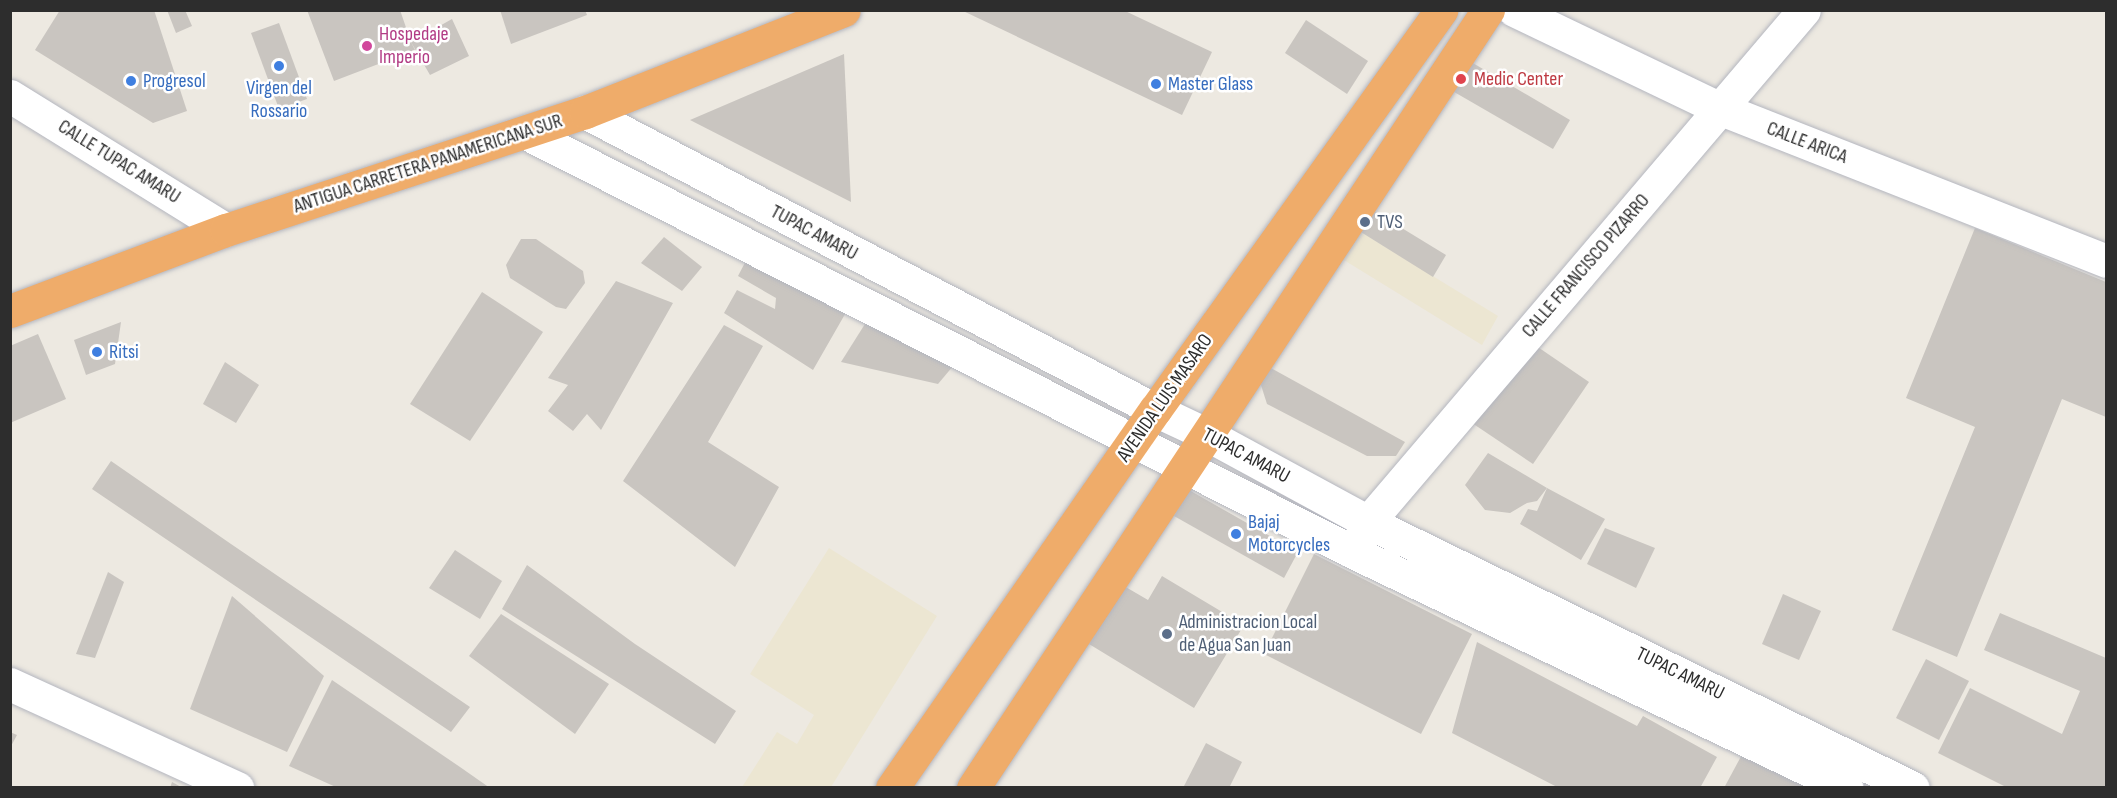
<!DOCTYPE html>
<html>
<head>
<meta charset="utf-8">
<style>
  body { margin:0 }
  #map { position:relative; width:2117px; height:798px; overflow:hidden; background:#ede9e1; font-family:"Sofia Sans Condensed",sans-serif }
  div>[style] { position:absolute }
  .education>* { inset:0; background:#ece6d2 }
  .building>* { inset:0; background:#c9c5c0 }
  .roads { filter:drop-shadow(0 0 2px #b4b6bf) drop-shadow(0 0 2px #b4b6bf) }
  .minor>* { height:33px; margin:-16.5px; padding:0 16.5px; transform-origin:16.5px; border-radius:16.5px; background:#fff }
  .highway>* { height:33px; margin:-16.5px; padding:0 16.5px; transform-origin:16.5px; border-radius:16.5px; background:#efac6a }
  .dots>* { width:16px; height:16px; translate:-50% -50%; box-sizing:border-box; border:3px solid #fff; border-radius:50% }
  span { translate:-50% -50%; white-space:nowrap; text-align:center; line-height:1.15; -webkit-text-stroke:5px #fff; paint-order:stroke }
  .hotel-label { font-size:20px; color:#b23c85 }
  .left { translate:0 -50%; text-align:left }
  .health-label { font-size:20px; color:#be3a42 }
  .shop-label { font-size:20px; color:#366cbe }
  .street-label { font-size:20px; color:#2d2d2d }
  .service-label { font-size:20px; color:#4e5e75 }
  .frame { position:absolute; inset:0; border:12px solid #2d2d2d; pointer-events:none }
</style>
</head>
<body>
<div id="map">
  <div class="education">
    <div style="clip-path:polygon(1356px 229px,1498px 316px,1482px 345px,1339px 257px)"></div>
    <div style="clip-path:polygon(829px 548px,937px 616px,831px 787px,742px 787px,777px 732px,797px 744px,814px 715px,750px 674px)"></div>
  </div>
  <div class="building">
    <div style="clip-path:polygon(60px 10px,154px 10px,187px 111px,153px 123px,35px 50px)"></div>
    <div style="clip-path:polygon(167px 10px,185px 10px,192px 26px,176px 33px)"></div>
    <div style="clip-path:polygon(307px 10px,400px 10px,411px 42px,452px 19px,469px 56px,430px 75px,411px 42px,415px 50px,334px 81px)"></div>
    <div style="clip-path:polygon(500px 10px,585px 10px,587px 15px,511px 44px)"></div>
    <div style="clip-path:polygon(961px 10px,1123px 10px,1212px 52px,1182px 115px)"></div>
    <div style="clip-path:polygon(1306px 20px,1368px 61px,1347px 94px,1285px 53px)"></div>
    <div style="clip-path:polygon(279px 23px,307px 99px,279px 109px,251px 33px)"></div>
    <div style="clip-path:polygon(844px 54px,851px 202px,690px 120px)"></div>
    <div style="clip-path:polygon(1466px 59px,1570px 120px,1553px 149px,1449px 89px)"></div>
    <div style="clip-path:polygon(1369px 208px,1446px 255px,1433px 277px,1356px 229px)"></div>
    <div style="clip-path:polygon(1975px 228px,2106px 282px,2106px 417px,2062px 399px,1957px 657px,1892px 630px,1975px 427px,1906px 398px)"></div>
    <div style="clip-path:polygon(664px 237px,702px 267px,682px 291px,641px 263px)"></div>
    <div style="clip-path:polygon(521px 239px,536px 239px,583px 271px,585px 283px,566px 309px,556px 307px,510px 278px,506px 265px)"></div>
    <div style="clip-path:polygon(750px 253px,852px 302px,813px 370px,724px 313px,737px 290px,775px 309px,776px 298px,738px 276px)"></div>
    <div style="clip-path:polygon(616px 281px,673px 303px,601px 430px,587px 414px,573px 431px,548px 411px,568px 385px,548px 378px)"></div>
    <div style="clip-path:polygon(482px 292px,543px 332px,470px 441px,410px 404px)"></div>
    <div style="clip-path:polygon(870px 316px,959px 359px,938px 384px,841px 362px)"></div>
    <div style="clip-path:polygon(121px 322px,115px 364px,86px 375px,74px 340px)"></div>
    <div style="clip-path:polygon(724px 325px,763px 346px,708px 442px,779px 487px,735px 567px,623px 481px)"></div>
    <div style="clip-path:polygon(38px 334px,66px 399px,10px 423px,10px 346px)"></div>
    <div style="clip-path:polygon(1529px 341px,1589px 382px,1533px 464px,1472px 423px)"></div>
    <div style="clip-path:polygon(225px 362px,259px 385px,236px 423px,203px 404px)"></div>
    <div style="clip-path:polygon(1269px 367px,1405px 442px,1396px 456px,1367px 456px,1267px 404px,1260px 382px)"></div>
    <div style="clip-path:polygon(1488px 453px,1547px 488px,1537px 501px,1527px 503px,1510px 513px,1485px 510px,1465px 485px)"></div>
    <div style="clip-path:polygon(111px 461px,231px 544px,470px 707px,451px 732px,92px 489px)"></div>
    <div style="clip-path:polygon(1547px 488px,1605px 519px,1581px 560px,1520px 524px,1528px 509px,1537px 511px)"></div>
    <div style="clip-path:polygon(1189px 490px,1298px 552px,1284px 578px,1174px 516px)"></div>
    <div style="clip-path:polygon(1605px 528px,1655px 548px,1636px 588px,1587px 564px)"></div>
    <div style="clip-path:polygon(455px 550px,502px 581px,480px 619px,429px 588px)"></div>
    <div style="clip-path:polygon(1314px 554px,1472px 634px,1421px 734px,1264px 654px)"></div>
    <div style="clip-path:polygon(527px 565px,635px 644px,736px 711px,715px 744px,502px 609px)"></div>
    <div style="clip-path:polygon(108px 572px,124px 582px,95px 658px,76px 654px)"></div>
    <div style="clip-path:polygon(1162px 576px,1244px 625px,1194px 708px,1089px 644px,1124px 586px,1148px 600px)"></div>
    <div style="clip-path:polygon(1783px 594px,1821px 611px,1799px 660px,1762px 644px)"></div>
    <div style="clip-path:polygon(232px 596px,324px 676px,287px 752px,190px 709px)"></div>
    <div style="clip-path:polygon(2000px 613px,2106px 658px,2106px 788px,2008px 788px,1938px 753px,1970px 688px,2062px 734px,2080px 691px,1984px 650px)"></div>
    <div style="clip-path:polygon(501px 614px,609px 684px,575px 734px,469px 656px)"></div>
    <div style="clip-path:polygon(1477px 642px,1637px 726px,1643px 716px,1717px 757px,1700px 788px,1559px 788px,1452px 733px)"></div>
    <div style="clip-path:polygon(1926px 659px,1969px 681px,1939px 740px,1896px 718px)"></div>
    <div style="clip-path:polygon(332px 680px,460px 767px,490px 788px,338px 788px,289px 766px)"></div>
    <div style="clip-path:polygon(10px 732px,17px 735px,10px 748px)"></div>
    <div style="clip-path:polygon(1206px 743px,1242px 762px,1229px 788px,1183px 788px)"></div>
    <div style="clip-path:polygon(1745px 749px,1814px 788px,1724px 788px)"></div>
    <div style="clip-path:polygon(172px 782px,183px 788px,170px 788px)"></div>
  </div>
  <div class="roads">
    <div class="minor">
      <div style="left:1514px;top:10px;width:229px;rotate:25.6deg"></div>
      <div style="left:1721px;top:109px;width:414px;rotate:21.5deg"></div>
      <div style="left:10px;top:96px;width:254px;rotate:31.8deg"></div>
      <div style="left:585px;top:112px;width:643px;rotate:27.6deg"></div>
      <div style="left:1155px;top:410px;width:56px;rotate:25.2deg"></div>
      <div style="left:1206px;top:434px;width:184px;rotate:28.5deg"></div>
      <div style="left:1368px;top:522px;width:606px;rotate:26.02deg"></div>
      <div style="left:526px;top:133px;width:927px;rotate:26.87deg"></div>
      <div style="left:1353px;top:552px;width:547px;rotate:25.54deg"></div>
      <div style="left:1360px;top:539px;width:19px;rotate:-65deg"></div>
      <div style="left:1368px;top:522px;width:672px;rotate:-49.58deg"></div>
      <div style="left:10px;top:684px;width:250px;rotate:24.6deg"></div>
    </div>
    <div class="highway">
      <div style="left:10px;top:311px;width:231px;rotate:-20.6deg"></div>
      <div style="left:226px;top:230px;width:378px;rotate:-18.2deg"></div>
      <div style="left:585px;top:112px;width:278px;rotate:-21.5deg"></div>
      <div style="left:892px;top:788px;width:460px;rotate:-55.2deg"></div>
      <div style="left:1155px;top:410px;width:492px;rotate:-54.4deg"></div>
      <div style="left:973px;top:788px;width:933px;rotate:-56.5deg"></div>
    </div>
  </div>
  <div class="dots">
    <div style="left:367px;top:46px;background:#d1479c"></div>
    <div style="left:279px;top:66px;background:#3f7fe0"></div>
    <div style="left:1461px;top:79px;background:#e0444e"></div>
    <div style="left:131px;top:81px;background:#3f7fe0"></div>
    <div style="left:1156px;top:84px;background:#3f7fe0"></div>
    <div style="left:1365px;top:222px;background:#5c6f8a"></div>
    <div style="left:97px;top:352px;background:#3f7fe0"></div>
    <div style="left:1236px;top:534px;background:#3f7fe0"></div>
    <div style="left:1167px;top:634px;background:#5c6f8a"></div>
  </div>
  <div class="hotel-label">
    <span class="left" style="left:379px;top:46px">Hospedaje<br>Imperio</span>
  </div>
  <div class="health-label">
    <span class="left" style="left:1474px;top:79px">Medic Center</span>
  </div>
  <div class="shop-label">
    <span class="left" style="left:143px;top:81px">Progresol</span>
    <span class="left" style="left:1168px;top:84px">Master Glass</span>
    <span style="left:279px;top:100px">Virgen del<br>Rossario</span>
    <span class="left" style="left:109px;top:352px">Ritsi</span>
    <span class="left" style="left:1248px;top:534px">Bajaj<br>Motorcycles</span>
  </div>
  <div class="street-label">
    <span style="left:1807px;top:143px;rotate:21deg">CALLE ARICA</span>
    <span style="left:119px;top:162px;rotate:32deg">CALLE TUPAC AMARU</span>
    <span style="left:428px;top:164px;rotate:-18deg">ANTIGUA CARRETERA PANAMERICANA SUR</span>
    <span style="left:814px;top:233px;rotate:28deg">TUPAC AMARU</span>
    <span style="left:1586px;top:266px;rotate:-49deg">CALLE FRANCISCO PIZARRO</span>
    <span style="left:1165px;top:398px;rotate:-55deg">AVENIDA LUIS MASARO</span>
    <span style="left:1246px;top:456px;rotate:28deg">TUPAC AMARU</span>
    <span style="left:1680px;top:674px;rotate:26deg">TUPAC AMARU</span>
  </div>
  <div class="service-label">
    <span class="left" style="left:1377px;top:222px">TVS</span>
    <span class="left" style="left:1179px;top:634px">Administracion Local<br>de Agua San Juan</span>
  </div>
  <div class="frame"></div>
</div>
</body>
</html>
